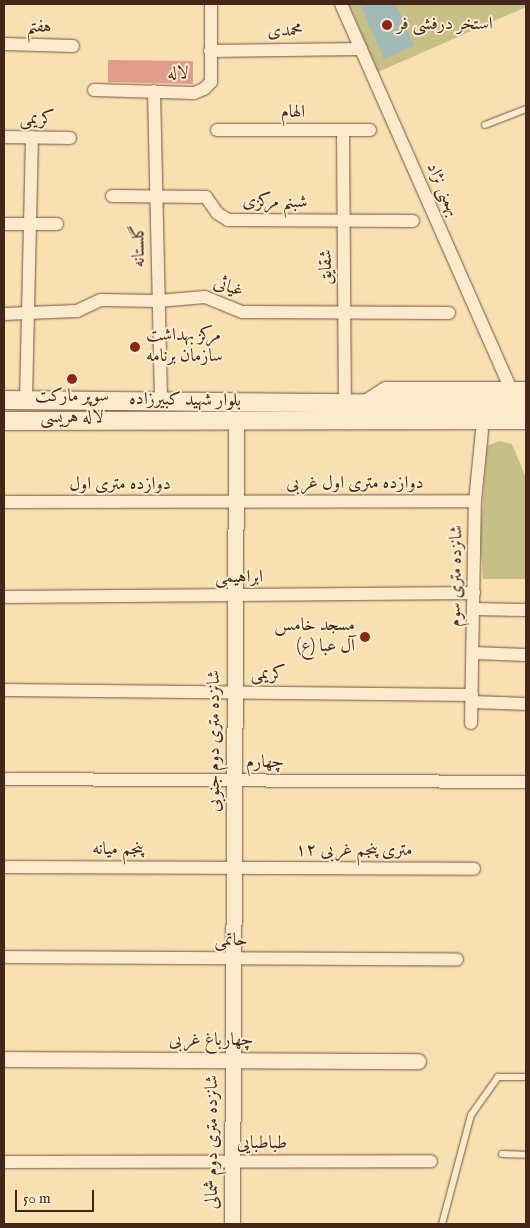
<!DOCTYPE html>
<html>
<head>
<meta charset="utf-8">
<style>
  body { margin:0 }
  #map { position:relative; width:530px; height:1228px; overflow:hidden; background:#f9e0b1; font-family:"IM FELL English",Amiri,serif }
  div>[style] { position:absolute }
  .green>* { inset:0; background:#c6c086 }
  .water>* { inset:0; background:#a2bab6 }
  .building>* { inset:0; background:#e29c8a }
  .roads { filter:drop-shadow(0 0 1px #73543f) drop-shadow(0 0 1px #73543f) }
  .service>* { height:6px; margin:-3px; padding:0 3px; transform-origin:3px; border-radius:3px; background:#fbebcc }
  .minor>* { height:12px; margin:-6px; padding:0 6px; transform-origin:6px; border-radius:6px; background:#fbebcc }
  .tertiary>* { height:15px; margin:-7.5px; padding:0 7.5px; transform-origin:7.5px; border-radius:7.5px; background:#fbebcc }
  .secondary>* { height:18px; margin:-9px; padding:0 9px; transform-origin:9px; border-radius:9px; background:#fbebcc }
  .dots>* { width:14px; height:14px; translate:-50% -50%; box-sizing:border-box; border:2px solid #fbebcc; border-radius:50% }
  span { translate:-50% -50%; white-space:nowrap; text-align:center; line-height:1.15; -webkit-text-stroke:4px #fbebcc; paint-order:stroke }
  .poi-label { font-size:18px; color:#462619 }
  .left { translate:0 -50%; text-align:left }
  .right { translate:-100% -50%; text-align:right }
  .street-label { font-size:18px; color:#462619 }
  .frame { position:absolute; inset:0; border:5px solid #462619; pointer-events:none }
  .scale { position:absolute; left:15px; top:1190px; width:79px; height:22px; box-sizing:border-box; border:2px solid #462619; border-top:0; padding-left:6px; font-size:15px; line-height:18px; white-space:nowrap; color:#462619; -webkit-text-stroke:4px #fbebcc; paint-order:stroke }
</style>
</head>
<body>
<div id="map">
  <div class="green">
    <div style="clip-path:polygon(349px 4px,526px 4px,526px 7px,378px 72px)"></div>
    <div style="clip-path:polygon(499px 441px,512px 444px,526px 478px,526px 579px,483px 579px,480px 539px,487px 446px)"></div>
  </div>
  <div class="water">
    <div style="clip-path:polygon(360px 4px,396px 4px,414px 46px,384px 59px)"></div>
  </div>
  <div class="building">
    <div style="clip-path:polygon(108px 60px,193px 61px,193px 84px,108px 82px)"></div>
  </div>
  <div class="roads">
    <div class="service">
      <div style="left:485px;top:125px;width:44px;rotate:-21.3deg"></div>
      <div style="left:502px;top:1154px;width:24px;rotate:2deg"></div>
      <div style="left:442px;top:1224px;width:113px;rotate:-75.1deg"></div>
      <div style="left:471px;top:1115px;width:47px;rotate:-54.6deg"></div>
      <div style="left:498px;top:1077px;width:28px"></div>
    </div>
    <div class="minor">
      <div style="left:341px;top:4px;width:423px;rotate:66.2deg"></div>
      <div style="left:4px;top:44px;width:69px;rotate:1.7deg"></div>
      <div style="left:210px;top:51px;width:151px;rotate:-0.8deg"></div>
      <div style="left:94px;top:90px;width:100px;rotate:1.7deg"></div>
      <div style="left:194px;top:93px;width:11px;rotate:-22deg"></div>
      <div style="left:204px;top:89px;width:10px;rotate:-45deg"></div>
      <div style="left:211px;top:82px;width:78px;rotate:-90deg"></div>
      <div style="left:154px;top:91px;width:309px;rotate:88.7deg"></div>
      <div style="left:217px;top:130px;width:153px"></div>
      <div style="left:343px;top:130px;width:273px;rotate:89.6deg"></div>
      <div style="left:4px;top:137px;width:66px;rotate:0.9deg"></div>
      <div style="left:112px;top:196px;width:94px;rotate:0.6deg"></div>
      <div style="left:206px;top:197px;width:19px;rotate:55deg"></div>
      <div style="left:217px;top:213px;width:13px;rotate:32deg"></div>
      <div style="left:228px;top:220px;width:185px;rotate:0.3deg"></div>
      <div style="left:4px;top:224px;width:53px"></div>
      <div style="left:4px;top:314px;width:73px;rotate:-2.4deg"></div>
      <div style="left:77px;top:311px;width:26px;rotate:-25deg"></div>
      <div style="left:101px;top:300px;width:57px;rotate:1deg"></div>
      <div style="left:158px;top:301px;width:47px;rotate:-4.9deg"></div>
      <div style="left:205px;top:297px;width:40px;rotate:22deg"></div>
      <div style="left:242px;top:312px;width:207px;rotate:0.3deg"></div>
      <div style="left:26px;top:400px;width:263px;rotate:-88.7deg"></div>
      <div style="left:4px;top:502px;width:471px;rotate:-0.1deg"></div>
      <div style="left:4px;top:597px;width:470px;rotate:-0.5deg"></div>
      <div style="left:474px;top:609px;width:52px;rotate:1.1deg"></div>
      <div style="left:473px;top:653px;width:53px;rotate:2.2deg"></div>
      <div style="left:4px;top:690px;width:468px;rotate:0.6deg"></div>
      <div style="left:472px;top:702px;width:54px;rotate:2.1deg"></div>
      <div style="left:471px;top:723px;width:222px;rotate:-89deg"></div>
      <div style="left:475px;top:501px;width:70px;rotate:-84.3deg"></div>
      <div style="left:4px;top:779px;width:522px;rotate:0.33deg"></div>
      <div style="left:4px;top:867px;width:470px;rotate:0.2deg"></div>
      <div style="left:4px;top:957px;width:453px;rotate:0.3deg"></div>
      <div style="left:4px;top:1162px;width:427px;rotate:-0.1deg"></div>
    </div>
    <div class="tertiary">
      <div style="left:4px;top:1059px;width:414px;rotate:0.3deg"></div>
      <div style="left:232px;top:1224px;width:801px;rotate:-89.71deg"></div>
    </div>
    <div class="secondary">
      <div style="left:4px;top:400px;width:522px;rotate:0.55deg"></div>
      <div style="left:366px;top:404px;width:24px;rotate:-33deg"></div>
      <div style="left:386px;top:391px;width:140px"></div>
      <div style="left:4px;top:421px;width:522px;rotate:-0.11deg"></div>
    </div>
  </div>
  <div class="dots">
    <div style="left:387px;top:25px;background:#8f2418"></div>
    <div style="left:135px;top:347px;background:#8f2418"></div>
    <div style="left:72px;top:379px;background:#8f2418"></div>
    <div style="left:365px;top:637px;background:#8f2418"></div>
  </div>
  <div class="poi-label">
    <span class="left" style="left:397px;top:25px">استخر درفشی فر</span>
    <span class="left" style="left:146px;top:347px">مرکز بهداشت<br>سازمان برنامه</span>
    <span style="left:72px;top:408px">سوپر مارکت<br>لاله هریسی</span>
    <span class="right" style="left:355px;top:637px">مسجد خامس<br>آل عبا (ع)</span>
  </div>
  <div class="street-label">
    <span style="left:39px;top:28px;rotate:1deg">هفتم</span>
    <span style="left:285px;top:32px;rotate:-1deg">محمدی</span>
    <span style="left:178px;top:74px">لاله</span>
    <span style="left:293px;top:113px">الهام</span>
    <span style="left:37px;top:120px;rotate:1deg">کریمی</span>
    <span style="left:442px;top:190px;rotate:66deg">بهمنی نژاد</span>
    <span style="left:275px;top:203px;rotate:1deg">شبنم مرکزی</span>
    <span style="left:140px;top:246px;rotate:-91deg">گلستانه</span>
    <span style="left:327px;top:267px;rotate:-90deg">شقایق</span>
    <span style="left:228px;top:288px;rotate:19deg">غیاثی</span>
    <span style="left:185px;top:401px;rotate:1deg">بلوار شهید کبیرزاده</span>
    <span style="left:355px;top:484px">دوازده متری اول غربی</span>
    <span style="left:120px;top:485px">دوازده متری اول</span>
    <span style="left:457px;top:576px;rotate:-89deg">شانزده متری سوم</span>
    <span style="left:239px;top:578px">ابراهیمی</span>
    <span style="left:268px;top:675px;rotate:1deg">کریمی</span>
    <span style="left:215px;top:741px;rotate:-90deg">شانزده متری دوم جنوبی</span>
    <span style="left:265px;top:763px">چهارم</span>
    <span style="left:118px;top:850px">پنجم میانه</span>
    <span style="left:354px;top:851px">۱۲ متری پنجم غربی</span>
    <span style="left:231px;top:941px">حاتمی</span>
    <span style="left:211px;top:1041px">چهارباغ غربی</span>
    <span style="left:213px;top:1142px;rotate:-90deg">شانزده متری دوم شمالی</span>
    <span style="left:262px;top:1144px">طباطبایی</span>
  </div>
  <div class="frame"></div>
  <div class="scale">50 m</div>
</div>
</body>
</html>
